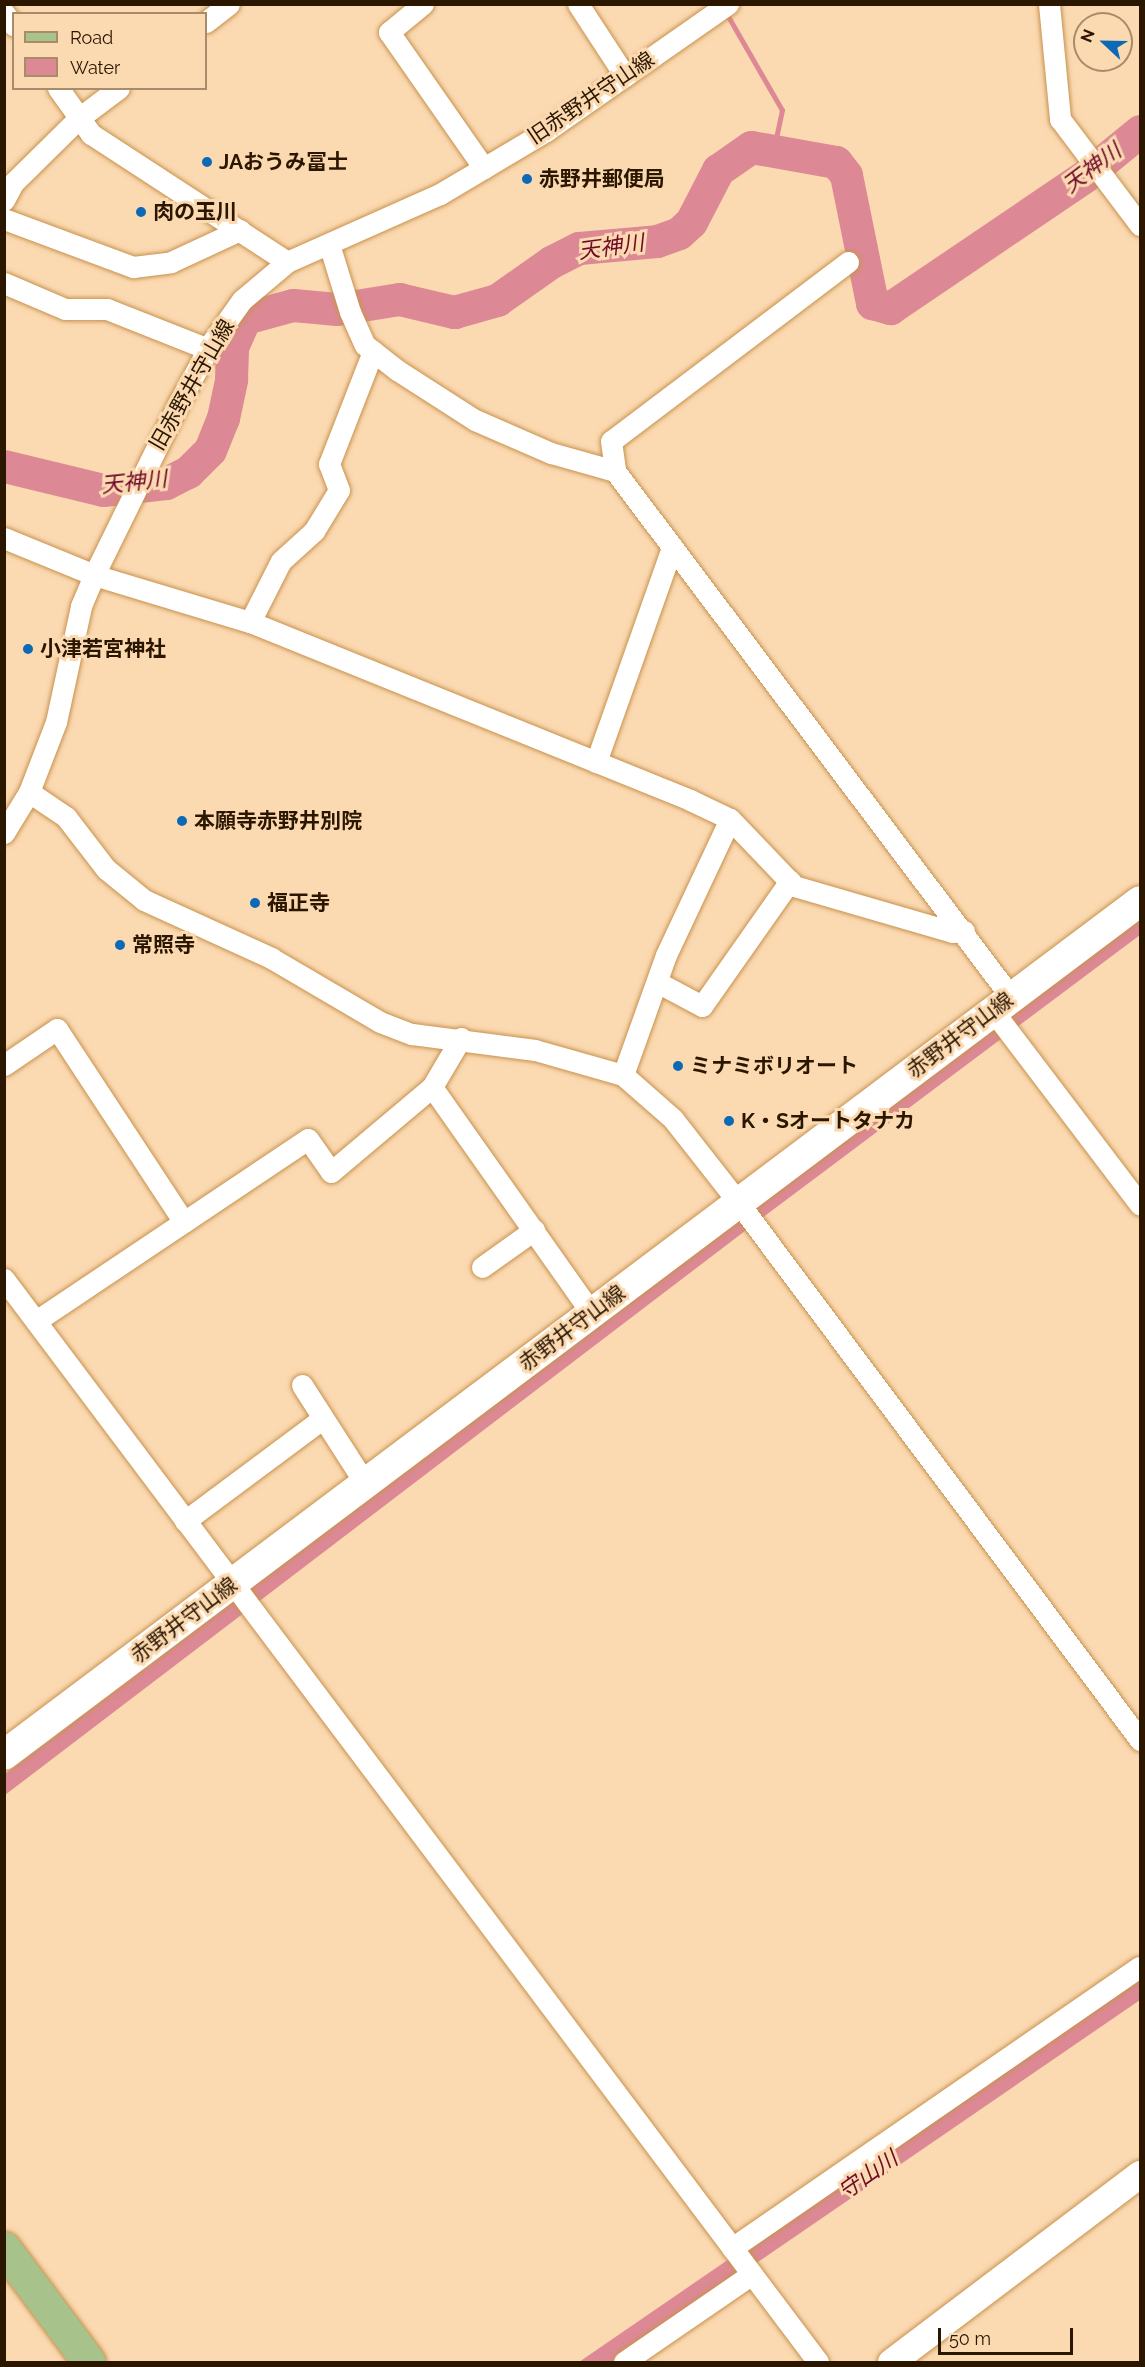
<!DOCTYPE html>
<html>
<head>
<meta charset="utf-8">
<style>
  body { margin:0 }
  #map { position:relative; width:1145px; height:2367px; overflow:hidden; background:#fbd9b1; font-family:Raleway,"Noto Sans JP",sans-serif }
  div>[style] { position:absolute }
  .water>* { inset:0; background:#dc8995 }
  .stream>* { height:5px; margin:-2.5px; padding:0 2.5px; transform-origin:2.5px; border-radius:2.5px; background:#dc8995 }
  .river>* { height:33px; margin:-16.5px; padding:0 16.5px; transform-origin:16.5px; border-radius:16.5px; background:#dc8995 }
  .roads { filter:drop-shadow(0 0 2px #c8924d) drop-shadow(0 0 2px #c8924d) }
  .minor>* { height:21px; margin:-10.5px; padding:0 10.5px; transform-origin:10.5px; border-radius:10.5px; background:#fff }
  .tertiary>* { height:27px; margin:-13.5px; padding:0 13.5px; transform-origin:13.5px; border-radius:13.5px; background:#fff }
  .secondary>* { height:30px; margin:-15px; padding:0 15px; transform-origin:15px; border-radius:15px; background:#fff }
  .primary>* { height:33px; margin:-16.5px; padding:0 16.5px; transform-origin:16.5px; border-radius:16.5px; background:#a7c28b }
  .dots>* { width:16px; height:16px; translate:-50% -50%; box-sizing:border-box; border:3px solid #fbd9b1; border-radius:50% }
  span { translate:-50% -50%; white-space:nowrap; text-align:center; line-height:1.15; -webkit-text-stroke:6px #fbd9b1; paint-order:stroke }
  .street-label { font-size:21px; color:#2b1600 }
  .poi-label { font-size:21px; color:#2b1600; font-weight:700 }
  .left { translate:0 -50%; text-align:left }
  .water-label { font-size:22px; color:#6f0a29; font-style:italic }
  .frame { position:absolute; inset:0; border:6px solid #2b1600; pointer-events:none }
  .legend { position:absolute; left:12px; top:12px; width:195px; height:78px; box-sizing:border-box; background:#fbd9b1; border:2px solid #a88b6a; margin:0; padding:8px 10px; list-style:none; font-size:18px; color:#2b1600 }
  .legend li { display:flex; align-items:center; gap:12px; height:30px }
  .legend b { width:30px; border:2px solid #a88b6a }
  .north { position:absolute; left:1073px; top:12px; width:60px; height:60px; box-sizing:border-box; background:#fbd9b1; border:2px solid #a88b6a; border-radius:50%; rotate:292deg; font-size:16px; font-weight:700; line-height:24px; text-align:center; color:#2b1600 }
  .north::after { content:''; display:block; margin:auto; width:21px; height:27px; background:#0c69b6; clip-path:polygon(50% 0,100% 100%,50% 72%,0 100%) }
  .scale { position:absolute; left:938px; top:2328px; width:135px; height:27px; box-sizing:border-box; border:3px solid #2b1600; border-top:0; padding-left:8px; font-size:18px; line-height:21px; white-space:nowrap; color:#2b1600; -webkit-text-stroke:4px #fbd9b1; paint-order:stroke }
</style>
</head>
<body>
<div id="map">
  <div class="water">
    <div style="clip-path:polygon(1140px 918px,1140px 935px,762px 1218px,5px 1795px,5px 1774px)"></div>
    <div style="clip-path:polygon(1140px 1977px,1140px 2000px,612px 2362px,579px 2362px)"></div>
  </div>
  <div class="stream">
    <div style="left:725px;top:11px;width:114px;rotate:60.1deg"></div>
    <div style="left:782px;top:110px;width:43px;rotate:102.1deg"></div>
  </div>
  <div class="river">
    <div style="left:4px;top:466px;width:102px;rotate:13.6deg"></div>
    <div style="left:103px;top:490px;width:63px;rotate:-6.3deg"></div>
    <div style="left:166px;top:483px;width:25px;rotate:-27deg"></div>
    <div style="left:188px;top:472px;width:31px;rotate:-45deg"></div>
    <div style="left:210px;top:450px;width:35px;rotate:-68deg"></div>
    <div style="left:223px;top:418px;width:40px;rotate:-78deg"></div>
    <div style="left:231px;top:379px;width:32px;rotate:-88deg"></div>
    <div style="left:232px;top:347px;width:32px;rotate:-66deg"></div>
    <div style="left:245px;top:318px;width:50px;rotate:-15.2deg"></div>
    <div style="left:293px;top:305px;width:44px;rotate:5.2deg"></div>
    <div style="left:337px;top:309px;width:63px;rotate:-9.2deg"></div>
    <div style="left:399px;top:299px;width:57px;rotate:13.3deg"></div>
    <div style="left:454px;top:312px;width:45px;rotate:-15.6deg"></div>
    <div style="left:497px;top:300px;width:66px;rotate:-35.1deg"></div>
    <div style="left:551px;top:262px;width:31px;rotate:-27deg"></div>
    <div style="left:579px;top:248px;width:78px;rotate:-5.1deg"></div>
    <div style="left:657px;top:241px;width:23px;rotate:-20deg"></div>
    <div style="left:679px;top:233px;width:16px;rotate:-43deg"></div>
    <div style="left:691px;top:222px;width:59px;rotate:-62.6deg"></div>
    <div style="left:718px;top:170px;width:40px;rotate:-34.9deg"></div>
    <div style="left:751px;top:147px;width:86px;rotate:10deg"></div>
    <div style="left:836px;top:162px;width:16px;rotate:52deg"></div>
    <div style="left:846px;top:175px;width:131px;rotate:78.5deg"></div>
    <div style="left:872px;top:303px;width:19px;rotate:16deg"></div>
    <div style="left:890px;top:308px;width:235px;rotate:-34.1deg"></div>
    <div style="left:1085px;top:176px;width:71px;rotate:-39.3deg"></div>
  </div>
  <div class="roads">
    <div class="minor">
      <div style="left:423px;top:4px;width:44px;rotate:140.5deg"></div>
      <div style="left:389px;top:32px;width:166px;rotate:55.1deg"></div>
      <div style="left:578px;top:4px;width:86px;rotate:56.9deg"></div>
      <div style="left:1049px;top:4px;width:116px;rotate:84.5deg"></div>
      <div style="left:1060px;top:119px;width:133px;rotate:53deg"></div>
      <div style="left:4px;top:13px;width:16px;rotate:52deg"></div>
      <div style="left:206px;top:22px;width:29px;rotate:-38deg"></div>
      <div style="left:58px;top:88px;width:57px;rotate:54.3deg"></div>
      <div style="left:91px;top:134px;width:234px;rotate:33.1deg"></div>
      <div style="left:4px;top:200px;width:19px;rotate:-62deg"></div>
      <div style="left:13px;top:183px;width:93px;rotate:-44.6deg"></div>
      <div style="left:79px;top:118px;width:50px;rotate:-36.9deg"></div>
      <div style="left:4px;top:219px;width:138px;rotate:20.4deg"></div>
      <div style="left:133px;top:267px;width:38px;rotate:-7deg"></div>
      <div style="left:171px;top:262px;width:76px;rotate:-24.9deg"></div>
      <div style="left:329px;top:244px;width:71px;rotate:72.8deg"></div>
      <div style="left:350px;top:312px;width:36px;rotate:66deg"></div>
      <div style="left:365px;top:345px;width:41px;rotate:38deg"></div>
      <div style="left:397px;top:370px;width:93px;rotate:32.7deg"></div>
      <div style="left:475px;top:420px;width:83px;rotate:23.5deg"></div>
      <div style="left:551px;top:453px;width:66px;rotate:15.7deg"></div>
      <div style="left:848px;top:262px;width:297px;rotate:142.9deg"></div>
      <div style="left:611px;top:441px;width:30px;rotate:82deg"></div>
      <div style="left:615px;top:471px;width:658px;rotate:53.03deg"></div>
      <div style="left:4px;top:283px;width:66px;rotate:23.1deg"></div>
      <div style="left:65px;top:309px;width:42px"></div>
      <div style="left:107px;top:309px;width:109px;rotate:21.6deg"></div>
      <div style="left:4px;top:538px;width:97px;rotate:22.3deg"></div>
      <div style="left:94px;top:575px;width:163px;rotate:16.8deg"></div>
      <div style="left:250px;top:622px;width:475px;rotate:22deg"></div>
      <div style="left:690px;top:800px;width:44px;rotate:25.4deg"></div>
      <div style="left:730px;top:819px;width:93px;rotate:46.3deg"></div>
      <div style="left:794px;top:886px;width:165px;rotate:16.2deg"></div>
      <div style="left:952px;top:932px;width:12px;rotate:-5deg"></div>
      <div style="left:250px;top:622px;width:68px;rotate:-63.1deg"></div>
      <div style="left:281px;top:561px;width:45px;rotate:-42.3deg"></div>
      <div style="left:314px;top:531px;width:48px;rotate:-58.6deg"></div>
      <div style="left:339px;top:490px;width:28px;rotate:-111deg"></div>
      <div style="left:329px;top:464px;width:121px;rotate:-68.7deg"></div>
      <div style="left:596px;top:762px;width:228px;rotate:-70.5deg"></div>
      <div style="left:29px;top:792px;width:45px;rotate:34deg"></div>
      <div style="left:66px;top:817px;width:66px;rotate:52.4deg"></div>
      <div style="left:106px;top:869px;width:49px;rotate:39.2deg"></div>
      <div style="left:144px;top:900px;width:140px;rotate:24.5deg"></div>
      <div style="left:271px;top:958px;width:126px;rotate:30.4deg"></div>
      <div style="left:380px;top:1022px;width:34px;rotate:21deg"></div>
      <div style="left:412px;top:1034px;width:124px;rotate:7.4deg"></div>
      <div style="left:535px;top:1050px;width:91px;rotate:15.9deg"></div>
      <div style="left:623px;top:1075px;width:67px;rotate:41.3deg"></div>
      <div style="left:673px;top:1119px;width:105px;rotate:51.9deg"></div>
      <div style="left:738px;top:1202px;width:672px;rotate:53.23deg"></div>
      <div style="left:4px;top:833px;width:48px;rotate:-58.6deg"></div>
      <div style="left:29px;top:792px;width:75px;rotate:-68.9deg"></div>
      <div style="left:56px;top:722px;width:119px;rotate:-77.8deg"></div>
      <div style="left:81px;top:606px;width:34px;rotate:-67deg"></div>
      <div style="left:94px;top:575px;width:191px;rotate:-63.8deg"></div>
      <div style="left:178px;top:404px;width:71px;rotate:-61.3deg"></div>
      <div style="left:212px;top:342px;width:52px;rotate:-54.5deg"></div>
      <div style="left:242px;top:300px;width:59px;rotate:-40.2deg"></div>
      <div style="left:287px;top:262px;width:167px;rotate:-24deg"></div>
      <div style="left:440px;top:194px;width:123px;rotate:-30.7deg"></div>
      <div style="left:546px;top:131px;width:222px;rotate:-34.9deg"></div>
      <div style="left:657px;top:982px;width:51px;rotate:28.1deg"></div>
      <div style="left:702px;top:1006px;width:153px;rotate:-54.9deg"></div>
      <div style="left:993px;top:1011px;width:243px;rotate:52.8deg"></div>
      <div style="left:4px;top:1065px;width:64px;rotate:-34.2deg"></div>
      <div style="left:57px;top:1029px;width:231px;rotate:56.7deg"></div>
      <div style="left:623px;top:1075px;width:127px;rotate:-70.3deg"></div>
      <div style="left:666px;top:955px;width:150px;rotate:-64.8deg"></div>
      <div style="left:432px;top:1087px;width:278px;rotate:54.8deg"></div>
      <div style="left:482px;top:1267px;width:64px;rotate:-35.4deg"></div>
      <div style="left:4px;top:1279px;width:1355px;rotate:53.07deg"></div>
      <div style="left:36px;top:1321px;width:327px;rotate:-33.8deg"></div>
      <div style="left:308px;top:1139px;width:40px;rotate:55.1deg"></div>
      <div style="left:331px;top:1172px;width:132px;rotate:-40.1deg"></div>
      <div style="left:432px;top:1087px;width:57px;rotate:-59.4deg"></div>
      <div style="left:302px;top:1385px;width:117px;rotate:57.3deg"></div>
      <div style="left:185px;top:1521px;width:172px;rotate:-36.7deg"></div>
      <div style="left:732px;top:2248px;width:495px;rotate:-34.6deg"></div>
      <div style="left:624px;top:2362px;width:155px;rotate:-34.5deg"></div>
    </div>
    <div class="tertiary">
      <div style="left:891px;top:2362px;width:312px;rotate:-37.1deg"></div>
    </div>
    <div class="secondary">
      <div style="left:4px;top:1755px;width:1421px;rotate:-36.93deg"></div>
    </div>
    <div class="primary">
      <div style="left:4px;top:2248px;width:142px;rotate:53.3deg"></div>
    </div>
  </div>
  <div class="dots">
    <div style="left:207px;top:162px;background:#0c69b6"></div>
    <div style="left:527px;top:179px;background:#0c69b6"></div>
    <div style="left:141px;top:212px;background:#0c69b6"></div>
    <div style="left:28px;top:649px;background:#0c69b6"></div>
    <div style="left:182px;top:821px;background:#0c69b6"></div>
    <div style="left:255px;top:903px;background:#0c69b6"></div>
    <div style="left:120px;top:945px;background:#0c69b6"></div>
    <div style="left:678px;top:1066px;background:#0c69b6"></div>
    <div style="left:729px;top:1121px;background:#0c69b6"></div>
  </div>
  <div class="street-label">
    <span style="left:591px;top:98px;rotate:-34deg">旧赤野井守山線</span>
    <span style="left:192px;top:385px;rotate:-60deg">旧赤野井守山線</span>
    <span style="left:960px;top:1035px;rotate:-37deg">赤野井守山線</span>
    <span style="left:572px;top:1328px;rotate:-37deg">赤野井守山線</span>
    <span style="left:184px;top:1620px;rotate:-37deg">赤野井守山線</span>
  </div>
  <div class="poi-label">
    <span class="left" style="left:219px;top:162px">JAおうみ冨士</span>
    <span class="left" style="left:539px;top:179px">赤野井郵便局</span>
    <span class="left" style="left:153px;top:212px">肉の玉川</span>
    <span class="left" style="left:40px;top:649px">小津若宮神社</span>
    <span class="left" style="left:194px;top:821px">本願寺赤野井別院</span>
    <span class="left" style="left:267px;top:903px">福正寺</span>
    <span class="left" style="left:132px;top:945px">常照寺</span>
    <span class="left" style="left:690px;top:1066px">ミナミボリオート</span>
    <span class="left" style="left:741px;top:1121px">K・Sオートタナカ</span>
  </div>
  <div class="water-label">
    <span style="left:1092px;top:168px;rotate:-37deg">天神川</span>
    <span style="left:611px;top:247px;rotate:-8deg">天神川</span>
    <span style="left:134px;top:482px;rotate:-6deg">天神川</span>
    <span style="left:868px;top:2175px;rotate:-35deg">守山川</span>
  </div>
  <div class="frame"></div>
  <ul class="legend">
  <li><b style="height:8px;background:#a7c28b"></b>Road</li>
  <li><b style="height:16px;background:#dc8995"></b>Water</li>
  </ul>
  <div class="north">N</div>
  <div class="scale">50 m</div>
</div>
</body>
</html>
